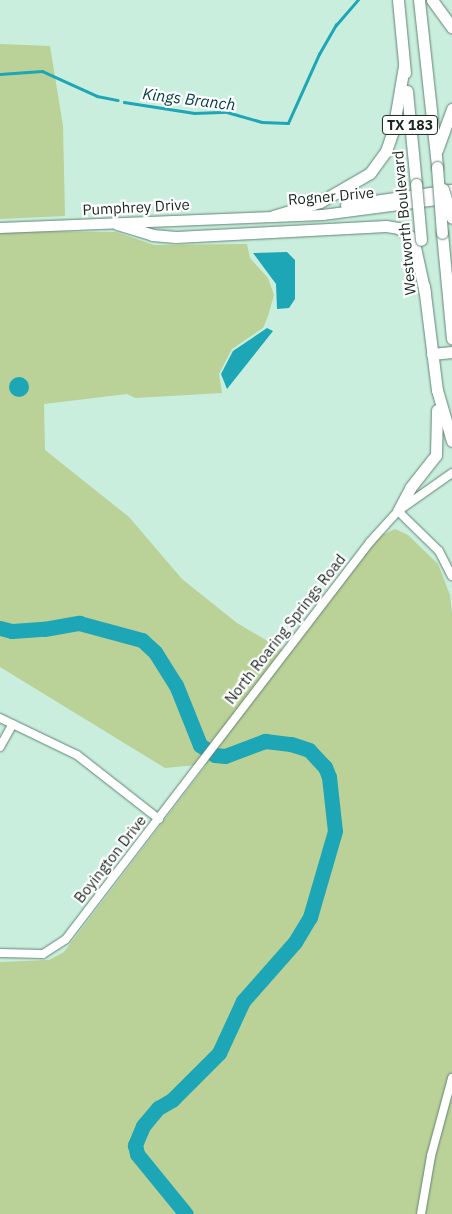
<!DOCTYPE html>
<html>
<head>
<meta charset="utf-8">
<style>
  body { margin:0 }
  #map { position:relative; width:452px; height:1214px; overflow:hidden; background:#c9eedd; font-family:"IBM Plex Sans",sans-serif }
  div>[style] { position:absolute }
  .green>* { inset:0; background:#bad197 }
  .water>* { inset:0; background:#1da6b5 }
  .round { border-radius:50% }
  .stream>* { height:2.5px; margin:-1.25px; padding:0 1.25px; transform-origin:1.25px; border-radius:1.25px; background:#1da6b5 }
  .river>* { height:15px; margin:-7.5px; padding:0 7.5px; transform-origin:7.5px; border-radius:7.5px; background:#1da6b5 }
  .roads { filter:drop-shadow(0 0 1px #628475) drop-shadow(0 0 1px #628475) }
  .street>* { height:8px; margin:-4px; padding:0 4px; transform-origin:4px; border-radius:4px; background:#fff }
  .secondary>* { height:10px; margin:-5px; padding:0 5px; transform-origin:5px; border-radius:5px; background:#fff }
  .primary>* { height:11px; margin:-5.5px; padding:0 5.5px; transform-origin:5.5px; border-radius:5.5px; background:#fff }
  .bridges { filter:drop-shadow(0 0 1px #628475) drop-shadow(0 0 1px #628475) }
  .primary-bridge>* { height:11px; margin:-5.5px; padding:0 5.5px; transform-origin:5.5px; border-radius:5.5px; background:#fff }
  span { translate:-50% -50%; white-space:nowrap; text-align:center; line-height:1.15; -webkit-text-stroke:4.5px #fff; paint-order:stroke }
  .shield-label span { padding:1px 4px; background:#fff; border:1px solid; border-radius:4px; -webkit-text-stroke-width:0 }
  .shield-label { font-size:14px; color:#192721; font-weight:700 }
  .street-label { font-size:15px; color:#192721 }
  .water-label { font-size:16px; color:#074147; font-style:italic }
</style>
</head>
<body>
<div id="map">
  <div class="green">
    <div style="clip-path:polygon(0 44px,50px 46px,63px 126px,65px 216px,0 219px)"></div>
    <div style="clip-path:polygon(0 231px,116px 232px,154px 245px,247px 244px,250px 258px,268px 278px,274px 295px,268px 316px,263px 328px,232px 349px,219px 374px,222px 393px,135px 398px,127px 394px,44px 404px,45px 450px,129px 517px,182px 579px,237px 623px,288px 653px,378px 537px,395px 529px,408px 535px,438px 564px,450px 595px,452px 614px,452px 1214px,0 1214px,0 962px,49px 960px,64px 952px,207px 764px,165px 768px,0 667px)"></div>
  </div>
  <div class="water">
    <div style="clip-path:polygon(287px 252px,295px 260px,295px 299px,289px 308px,277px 309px,276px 284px,253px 253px)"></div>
    <div style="clip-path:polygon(267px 328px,273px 331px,227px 389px,221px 374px,233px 351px)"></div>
    <div class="round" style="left:9px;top:377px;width:20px;height:20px"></div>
  </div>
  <div class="stream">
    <div style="left:0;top:74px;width:42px;rotate:-4.1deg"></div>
    <div style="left:42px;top:71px;width:60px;rotate:24.4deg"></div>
    <div style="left:97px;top:96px;width:21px;rotate:11deg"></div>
    <div style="left:124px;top:102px;width:71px;rotate:8.9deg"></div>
    <div style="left:194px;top:113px;width:33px;rotate:-2deg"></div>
    <div style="left:227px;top:112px;width:36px;rotate:16deg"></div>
    <div style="left:262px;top:122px;width:26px;rotate:2deg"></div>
    <div style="left:288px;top:123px;width:76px;rotate:-65.8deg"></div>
    <div style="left:319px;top:54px;width:34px;rotate:-60deg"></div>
    <div style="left:336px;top:25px;width:33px;rotate:-49deg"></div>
  </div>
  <div class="river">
    <div style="left:0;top:628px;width:12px;rotate:14deg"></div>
    <div style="left:12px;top:631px;width:32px;rotate:-4deg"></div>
    <div style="left:44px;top:629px;width:36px;rotate:-10deg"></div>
    <div style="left:79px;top:623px;width:65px;rotate:15.1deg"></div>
    <div style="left:142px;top:640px;width:18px;rotate:43deg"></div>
    <div style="left:155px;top:652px;width:39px;rotate:58deg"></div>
    <div style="left:176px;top:685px;width:65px;rotate:68.2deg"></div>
    <div style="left:200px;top:745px;width:18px;rotate:34deg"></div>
    <div style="left:215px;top:755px;width:10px;rotate:6deg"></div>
    <div style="left:225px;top:756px;width:43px;rotate:-20.6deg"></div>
    <div style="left:265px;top:741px;width:26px;rotate:7deg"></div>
    <div style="left:291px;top:744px;width:19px;rotate:18deg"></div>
    <div style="left:309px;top:750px;width:23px;rotate:47deg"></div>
    <div style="left:325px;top:767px;width:11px;rotate:68deg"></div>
    <div style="left:329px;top:777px;width:54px;rotate:83.7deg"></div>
    <div style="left:335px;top:831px;width:90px;rotate:106.2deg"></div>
    <div style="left:310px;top:917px;width:29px;rotate:121deg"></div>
    <div style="left:295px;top:942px;width:79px;rotate:131.4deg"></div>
    <div style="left:243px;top:1001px;width:57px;rotate:114.8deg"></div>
    <div style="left:219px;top:1053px;width:66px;rotate:135deg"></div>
    <div style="left:172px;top:1100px;width:16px;rotate:150deg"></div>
    <div style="left:158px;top:1108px;width:23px;rotate:130deg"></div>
    <div style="left:143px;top:1126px;width:21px;rotate:113deg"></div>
    <div style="left:135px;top:1145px;width:9px;rotate:77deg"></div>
    <div style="left:137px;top:1154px;width:77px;rotate:50.8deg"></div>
  </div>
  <div class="roads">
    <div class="street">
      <div style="left:398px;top:511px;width:57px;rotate:44.3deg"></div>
      <div style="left:439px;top:551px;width:28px;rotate:63deg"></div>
      <div style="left:0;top:718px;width:85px;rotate:25.7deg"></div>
      <div style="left:77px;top:755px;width:104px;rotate:38deg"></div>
      <div style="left:0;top:747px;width:26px;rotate:-61deg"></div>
      <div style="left:0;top:953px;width:43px;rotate:1.3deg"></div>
      <div style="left:43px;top:954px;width:27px;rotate:-33deg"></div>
      <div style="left:66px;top:939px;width:500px;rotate:-52.56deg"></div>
      <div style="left:370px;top:542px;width:42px;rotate:-47.9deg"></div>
      <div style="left:398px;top:511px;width:66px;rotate:-35.1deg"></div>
      <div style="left:421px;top:1214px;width:59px;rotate:-80.2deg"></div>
      <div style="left:431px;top:1156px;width:81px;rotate:-74.9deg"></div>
    </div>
    <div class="secondary">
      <div style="left:346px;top:205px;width:107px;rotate:-8.1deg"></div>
      <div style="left:0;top:228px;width:323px;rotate:-2.3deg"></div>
      <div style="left:323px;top:215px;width:130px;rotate:-7.5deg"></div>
    </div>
    <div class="primary">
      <div style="left:398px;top:0;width:73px;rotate:84.5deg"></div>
      <div style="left:419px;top:0;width:168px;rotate:83.8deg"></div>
      <div style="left:432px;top:0;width:34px;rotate:54deg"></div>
      <div style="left:407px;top:91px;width:93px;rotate:84.5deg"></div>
      <div style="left:437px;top:150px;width:44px;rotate:-69.9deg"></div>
      <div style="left:273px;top:216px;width:49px;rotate:-16.6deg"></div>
      <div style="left:320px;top:202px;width:58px;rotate:-30.1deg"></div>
      <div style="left:370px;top:173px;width:27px;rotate:-54deg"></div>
      <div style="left:386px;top:151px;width:21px;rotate:-71deg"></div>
      <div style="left:393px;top:131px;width:66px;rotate:-80.4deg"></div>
      <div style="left:117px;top:224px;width:37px;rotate:17deg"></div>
      <div style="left:152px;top:235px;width:24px;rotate:5deg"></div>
      <div style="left:176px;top:237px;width:210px;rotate:-3deg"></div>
      <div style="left:386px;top:226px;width:12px;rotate:9deg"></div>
      <div style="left:398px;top:228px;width:18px;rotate:34deg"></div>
      <div style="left:413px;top:238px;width:56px;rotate:77.7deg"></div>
      <div style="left:442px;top:233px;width:106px;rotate:84.6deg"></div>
      <div style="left:424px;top:286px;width:105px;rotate:82.9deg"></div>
      <div style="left:437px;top:390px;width:53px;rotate:73.6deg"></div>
      <div style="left:432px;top:354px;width:20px;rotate:-6deg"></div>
      <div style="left:398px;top:511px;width:26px;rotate:-62deg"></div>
      <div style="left:410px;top:488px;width:42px;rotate:-51.8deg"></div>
      <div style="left:436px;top:455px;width:45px;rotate:-88.7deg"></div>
    </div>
  </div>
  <div class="bridges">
    <div class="primary-bridge">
      <div style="left:437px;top:167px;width:66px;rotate:85.7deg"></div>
      <div style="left:416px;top:184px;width:56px;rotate:84.9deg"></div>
      <div style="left:443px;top:189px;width:30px;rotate:73deg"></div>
    </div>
  </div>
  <div class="shield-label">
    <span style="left:410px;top:125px">TX 183</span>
  </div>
  <div class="street-label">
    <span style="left:331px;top:196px;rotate:-5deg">Rogner Drive</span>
    <span style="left:136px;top:207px;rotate:-3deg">Pumphrey Drive</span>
    <span style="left:404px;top:223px;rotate:-95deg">Westworth Boulevard</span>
    <span style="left:285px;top:629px;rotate:-52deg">North Roaring Springs Road</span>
    <span style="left:110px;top:859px;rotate:-52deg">Boyington Drive</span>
  </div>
  <div class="water-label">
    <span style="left:189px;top:99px;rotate:7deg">Kings Branch</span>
  </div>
</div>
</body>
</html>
